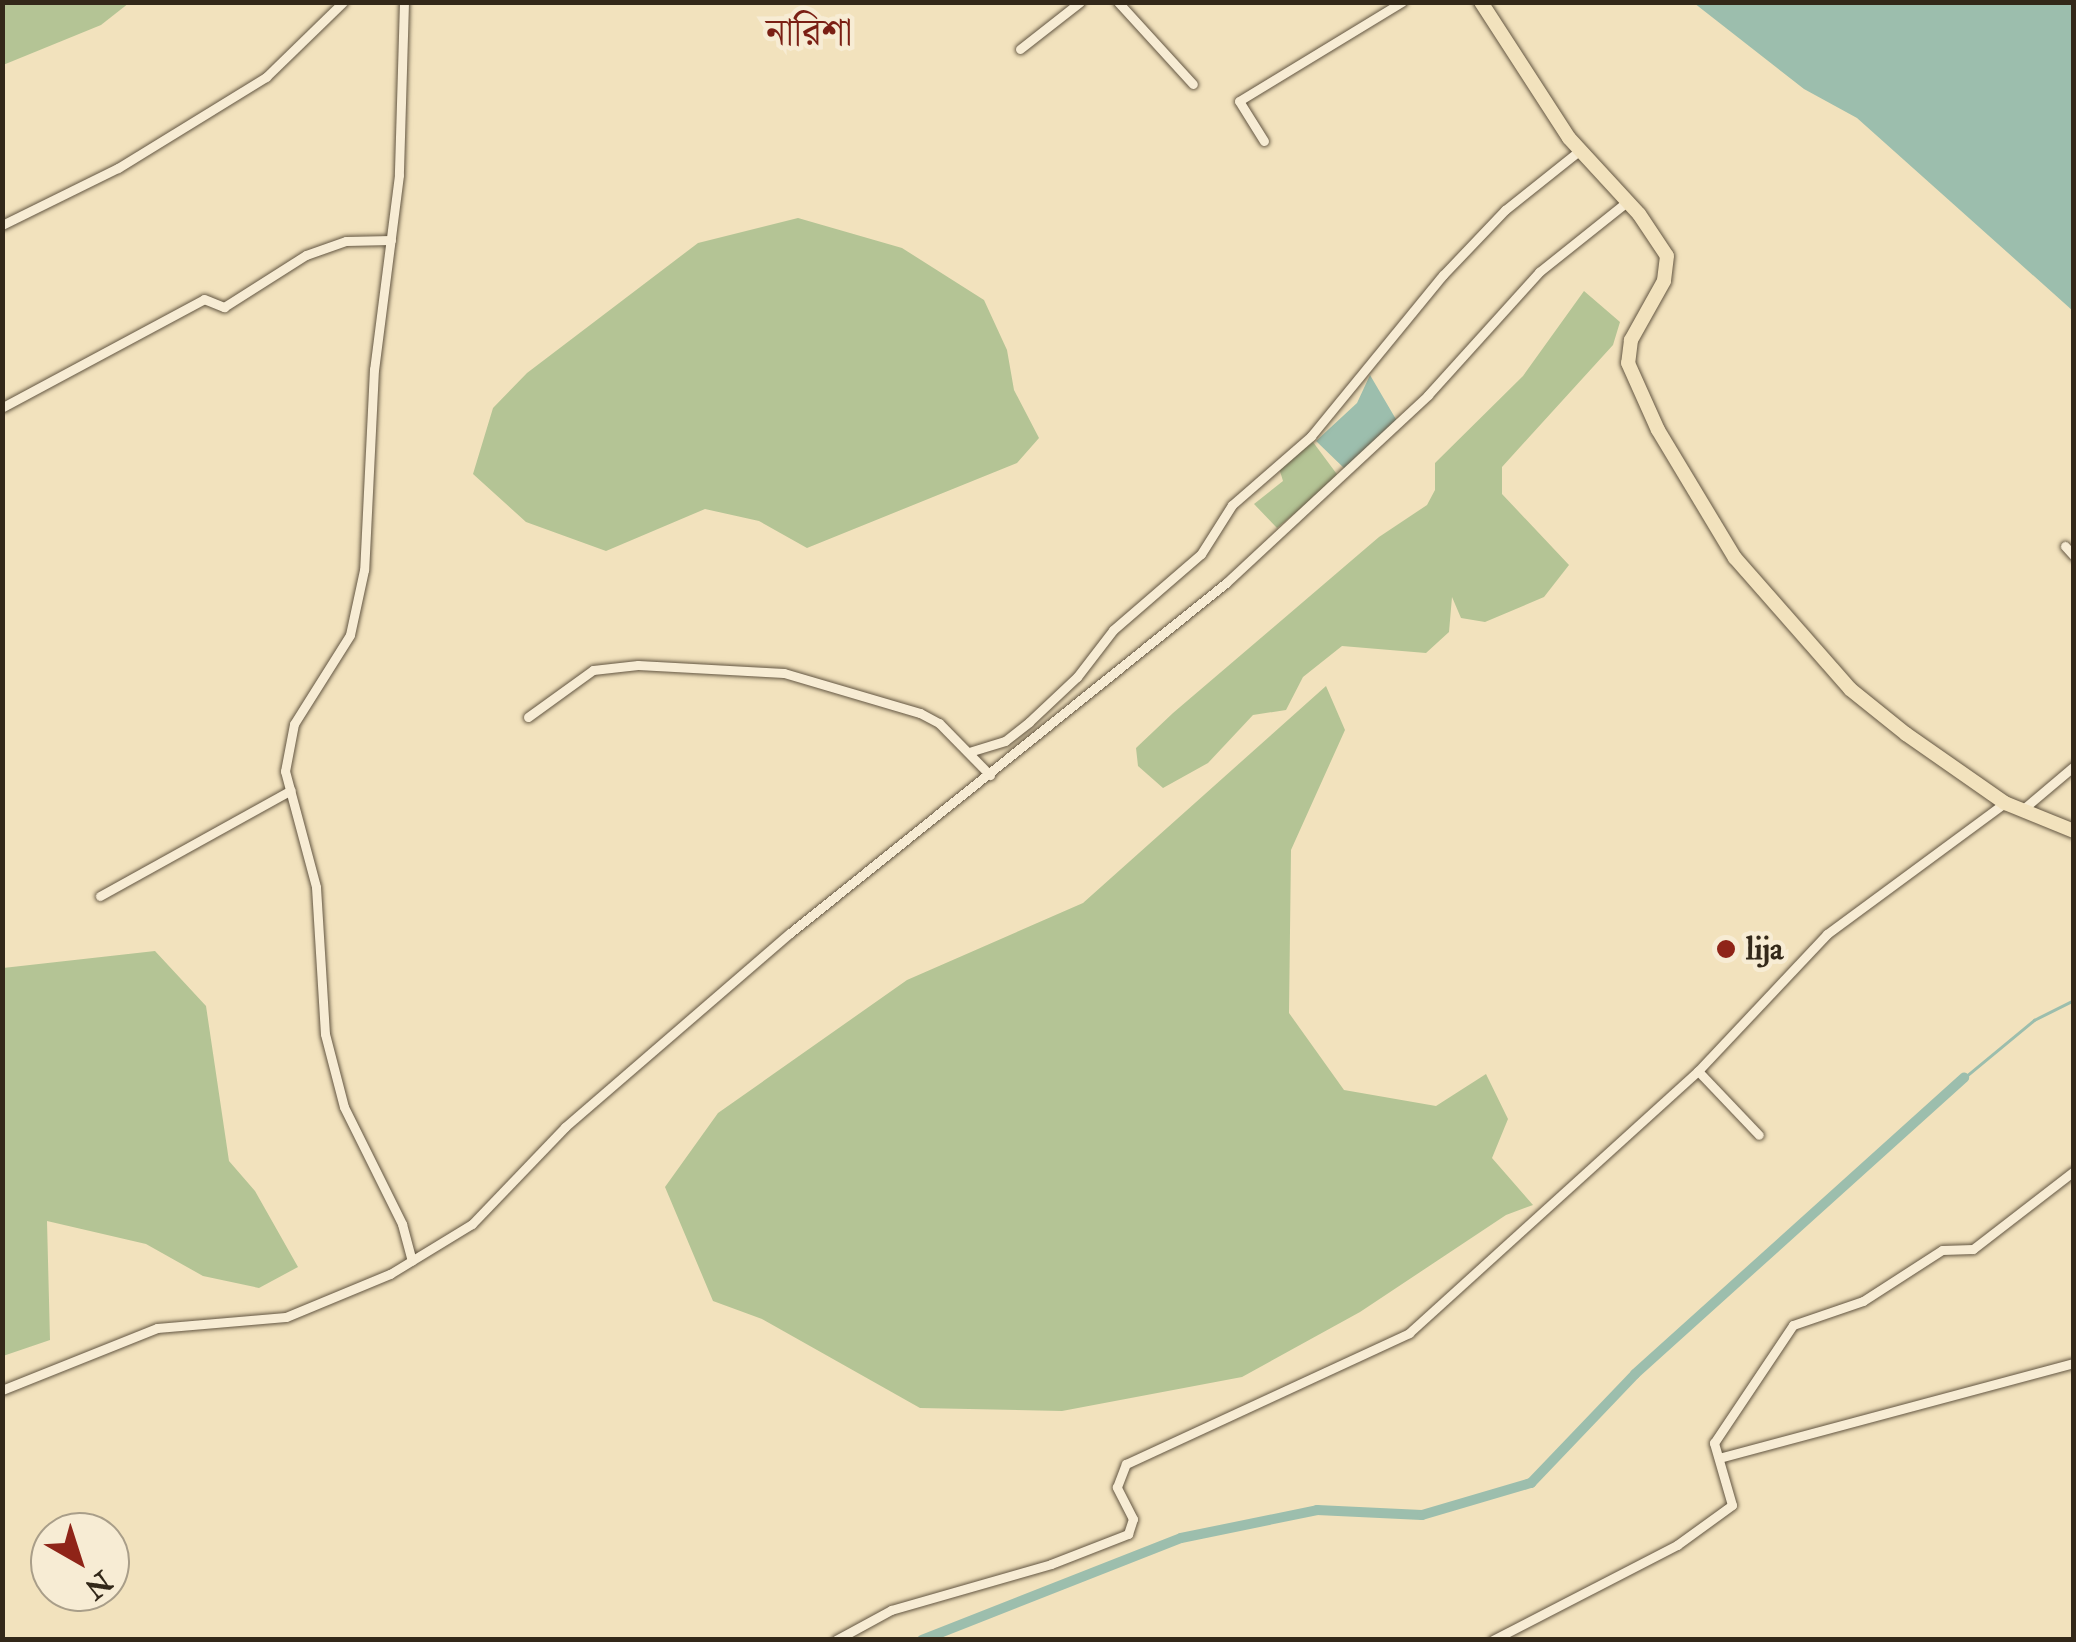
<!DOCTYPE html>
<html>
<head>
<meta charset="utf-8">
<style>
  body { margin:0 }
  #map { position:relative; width:2076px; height:1642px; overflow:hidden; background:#f2e2bd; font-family:"IM FELL Double Pica","Noto Serif Bengali",serif }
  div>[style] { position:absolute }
  .green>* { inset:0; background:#b4c495 }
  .water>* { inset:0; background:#9cbead }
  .stream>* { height:2.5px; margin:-1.25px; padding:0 1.25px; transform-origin:1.25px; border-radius:1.25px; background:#9cbead }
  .canal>* { height:10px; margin:-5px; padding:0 5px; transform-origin:5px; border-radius:5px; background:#9cbead }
  .roads { filter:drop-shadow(0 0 2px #635642) drop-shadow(0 0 2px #635642) }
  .minor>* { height:9px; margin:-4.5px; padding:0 4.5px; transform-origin:4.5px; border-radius:4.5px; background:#f7ecd4 }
  .primary>* { height:14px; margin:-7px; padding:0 7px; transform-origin:7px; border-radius:7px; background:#f2e2bd }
  .dots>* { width:28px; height:28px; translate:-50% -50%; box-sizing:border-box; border:5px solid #f7ecd4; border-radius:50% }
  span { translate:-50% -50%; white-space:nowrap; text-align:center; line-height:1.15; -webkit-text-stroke:9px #f7ecd4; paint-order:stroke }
  .poi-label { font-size:32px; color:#332819; font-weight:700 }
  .left { translate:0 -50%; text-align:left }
  .quarter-label { font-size:38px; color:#7a1f14 }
  .frame { position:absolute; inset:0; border:5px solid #332819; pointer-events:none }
  .north { position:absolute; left:30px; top:1512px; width:100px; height:100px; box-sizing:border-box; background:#f7ecd4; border:2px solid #a99e89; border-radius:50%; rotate:141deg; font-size:28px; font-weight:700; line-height:40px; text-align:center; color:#332819 }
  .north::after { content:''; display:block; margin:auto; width:35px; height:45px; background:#8f2418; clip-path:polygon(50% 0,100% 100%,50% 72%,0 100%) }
</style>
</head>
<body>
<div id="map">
  <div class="green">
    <div style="clip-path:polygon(2px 3px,3px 2px,129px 3px,101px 25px,3px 65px)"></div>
    <div style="clip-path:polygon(798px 218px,902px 248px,984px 300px,1007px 350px,1014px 390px,1039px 438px,1017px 463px,807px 548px,759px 521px,705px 509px,606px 551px,526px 522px,473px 474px,493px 408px,527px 373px,698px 243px)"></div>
    <div style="clip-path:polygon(1584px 291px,1620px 322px,1613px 345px,1502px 467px,1502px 494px,1569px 565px,1544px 597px,1485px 622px,1461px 618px,1452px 597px,1449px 632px,1426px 653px,1342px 646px,1303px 677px,1286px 710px,1253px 715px,1208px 763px,1163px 788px,1138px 766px,1136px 748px,1173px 713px,1379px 537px,1427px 505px,1435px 490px,1435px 463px,1523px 376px)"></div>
    <div style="clip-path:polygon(1313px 442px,1339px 477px,1277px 528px,1254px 504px,1283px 481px,1279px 468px)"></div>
    <div style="clip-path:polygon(1326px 686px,1345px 730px,1291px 850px,1289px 1013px,1344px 1090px,1436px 1106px,1486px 1074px,1508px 1119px,1492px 1158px,1533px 1205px,1506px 1215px,1360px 1312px,1242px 1377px,1062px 1411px,920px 1408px,762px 1319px,713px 1301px,665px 1187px,718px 1113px,907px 980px,1083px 903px)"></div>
    <div style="clip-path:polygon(155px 951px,206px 1006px,229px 1161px,255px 1191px,298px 1267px,259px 1288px,203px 1276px,146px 1244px,47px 1221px,50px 1340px,3px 1356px,3px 968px)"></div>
  </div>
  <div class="water">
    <div style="clip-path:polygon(1694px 3px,2073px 3px,2073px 311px,1857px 118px,1804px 89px)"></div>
    <div style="clip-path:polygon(1370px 375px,1397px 421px,1345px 469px,1316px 441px,1357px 403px)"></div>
  </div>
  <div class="stream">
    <div style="left:1964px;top:1078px;width:91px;rotate:-39.6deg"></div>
    <div style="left:2034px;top:1020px;width:45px;rotate:-26.6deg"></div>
  </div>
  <div class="canal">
    <div style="left:922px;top:1640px;width:278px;rotate:-21.5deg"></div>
    <div style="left:1181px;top:1538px;width:139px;rotate:-11.6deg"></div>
    <div style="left:1317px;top:1510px;width:105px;rotate:2.7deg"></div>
    <div style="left:1422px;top:1515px;width:114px;rotate:-16.4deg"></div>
    <div style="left:1531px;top:1483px;width:151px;rotate:-46.3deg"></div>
    <div style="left:1635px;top:1374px;width:443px;rotate:-42deg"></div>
  </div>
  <div class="roads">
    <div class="minor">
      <div style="left:404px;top:2px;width:173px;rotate:91.7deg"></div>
      <div style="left:399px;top:175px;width:196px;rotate:97.3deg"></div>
      <div style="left:374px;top:369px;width:201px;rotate:92.8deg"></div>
      <div style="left:364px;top:570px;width:66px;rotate:102.2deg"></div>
      <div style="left:350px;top:635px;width:105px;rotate:122.2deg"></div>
      <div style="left:294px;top:724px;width:48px;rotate:100.8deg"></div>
      <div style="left:285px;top:771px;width:120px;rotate:75deg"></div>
      <div style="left:316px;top:887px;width:147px;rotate:86.5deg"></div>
      <div style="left:325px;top:1034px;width:75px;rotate:75.4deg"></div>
      <div style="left:344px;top:1107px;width:131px;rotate:63.6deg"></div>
      <div style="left:402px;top:1224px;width:38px;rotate:75deg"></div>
      <div style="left:1118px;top:2px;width:111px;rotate:47.6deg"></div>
      <div style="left:1020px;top:49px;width:76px;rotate:-38.1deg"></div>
      <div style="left:1264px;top:141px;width:47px;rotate:-122deg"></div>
      <div style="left:1239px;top:101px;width:191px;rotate:-31.3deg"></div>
      <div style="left:2px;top:225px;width:129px;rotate:-26.2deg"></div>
      <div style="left:118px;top:168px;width:174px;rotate:-31.6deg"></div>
      <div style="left:266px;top:77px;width:107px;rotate:-44.2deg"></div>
      <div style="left:3px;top:407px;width:228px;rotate:-28.2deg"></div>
      <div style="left:204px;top:299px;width:22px;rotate:22deg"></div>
      <div style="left:224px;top:307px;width:97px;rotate:-32.4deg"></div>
      <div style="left:306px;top:255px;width:42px;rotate:-19.3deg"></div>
      <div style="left:346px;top:241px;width:45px;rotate:-1.3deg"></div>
      <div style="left:2065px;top:546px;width:13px;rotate:48deg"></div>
      <div style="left:528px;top:717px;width:80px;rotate:-35.9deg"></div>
      <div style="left:593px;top:670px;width:45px;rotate:-6.3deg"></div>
      <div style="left:638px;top:665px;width:146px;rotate:3.1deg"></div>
      <div style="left:784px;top:673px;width:142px;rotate:16.4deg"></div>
      <div style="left:920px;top:713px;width:21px;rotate:28deg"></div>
      <div style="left:939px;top:723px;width:73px;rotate:45.6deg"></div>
      <div style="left:969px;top:752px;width:38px;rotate:-17deg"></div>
      <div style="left:1005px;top:741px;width:31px;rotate:-38deg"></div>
      <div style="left:1029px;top:722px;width:66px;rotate:-43.2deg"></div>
      <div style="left:1077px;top:677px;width:59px;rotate:-52.5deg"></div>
      <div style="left:1113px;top:630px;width:116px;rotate:-40.8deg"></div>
      <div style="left:1201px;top:554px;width:58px;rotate:-57.7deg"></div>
      <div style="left:1232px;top:505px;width:105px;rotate:-41.1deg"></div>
      <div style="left:1311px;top:436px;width:208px;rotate:-50.7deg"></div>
      <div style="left:1443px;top:275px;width:90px;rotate:-46.4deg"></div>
      <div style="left:1505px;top:210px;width:95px;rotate:-38.6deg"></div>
      <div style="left:2022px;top:810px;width:68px;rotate:-40.2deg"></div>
      <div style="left:100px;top:896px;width:218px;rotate:-29deg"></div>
      <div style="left:1698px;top:1071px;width:88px;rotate:46.4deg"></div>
      <div style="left:2px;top:1390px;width:167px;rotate:-21.8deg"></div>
      <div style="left:157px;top:1328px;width:129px;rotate:-4.9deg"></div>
      <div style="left:286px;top:1317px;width:113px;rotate:-22.5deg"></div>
      <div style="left:390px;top:1274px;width:96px;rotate:-31.4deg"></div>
      <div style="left:472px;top:1224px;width:134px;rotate:-46.2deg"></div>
      <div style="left:565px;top:1127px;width:297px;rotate:-40.8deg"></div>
      <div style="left:790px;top:933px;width:559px;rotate:-38.76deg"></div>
      <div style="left:1226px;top:583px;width:276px;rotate:-42.9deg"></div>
      <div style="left:1428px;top:395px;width:166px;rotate:-47.9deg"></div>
      <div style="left:1539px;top:272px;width:114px;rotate:-38.6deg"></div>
      <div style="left:1719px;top:1458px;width:367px;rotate:-15deg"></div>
      <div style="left:836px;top:1640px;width:63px;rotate:-28.6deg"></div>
      <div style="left:891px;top:1610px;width:166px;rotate:-16deg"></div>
      <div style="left:1051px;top:1564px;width:83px;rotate:-21.3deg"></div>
      <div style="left:1128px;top:1534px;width:16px;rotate:-72deg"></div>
      <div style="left:1133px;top:1519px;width:36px;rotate:-117deg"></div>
      <div style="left:1117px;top:1487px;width:25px;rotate:-69deg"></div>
      <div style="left:1126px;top:1464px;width:312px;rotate:-24.8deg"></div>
      <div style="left:1409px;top:1333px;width:390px;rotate:-42.2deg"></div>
      <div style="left:1698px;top:1071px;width:188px;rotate:-46.7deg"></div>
      <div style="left:1827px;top:934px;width:221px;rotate:-36.4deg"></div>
      <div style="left:1493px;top:1640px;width:207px;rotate:-27.3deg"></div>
      <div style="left:1677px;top:1545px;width:68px;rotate:-36deg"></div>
      <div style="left:1732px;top:1505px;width:65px;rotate:-106.2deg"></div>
      <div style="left:1714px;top:1443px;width:142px;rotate:-56.2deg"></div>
      <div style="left:1793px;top:1325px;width:74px;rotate:-18.9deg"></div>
      <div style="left:1863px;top:1301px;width:94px;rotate:-32.8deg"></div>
      <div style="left:1942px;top:1250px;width:31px;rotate:-2deg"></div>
      <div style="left:1973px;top:1249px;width:128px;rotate:-37.7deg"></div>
    </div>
    <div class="primary">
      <div style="left:1481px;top:2px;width:162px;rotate:57.1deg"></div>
      <div style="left:1569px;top:138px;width:103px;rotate:47.4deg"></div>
      <div style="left:1639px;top:214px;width:50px;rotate:56.3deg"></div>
      <div style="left:1667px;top:256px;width:25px;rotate:97deg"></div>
      <div style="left:1664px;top:281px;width:68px;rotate:119.2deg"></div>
      <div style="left:1631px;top:340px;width:23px;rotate:97deg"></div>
      <div style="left:1628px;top:363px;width:73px;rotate:65.9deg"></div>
      <div style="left:1658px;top:430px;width:149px;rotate:59deg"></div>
      <div style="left:1735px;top:558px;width:174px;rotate:48.7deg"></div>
      <div style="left:1850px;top:689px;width:72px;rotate:38.8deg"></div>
      <div style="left:1906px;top:734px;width:121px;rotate:34.9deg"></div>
      <div style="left:2005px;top:803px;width:74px;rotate:22.1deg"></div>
    </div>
  </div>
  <div class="dots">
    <div style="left:1726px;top:949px;background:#8f2418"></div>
  </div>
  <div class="poi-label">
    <span class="left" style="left:1746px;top:949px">lija</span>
  </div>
  <div class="quarter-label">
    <span style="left:809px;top:34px">নারিশা</span>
  </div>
  <div class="frame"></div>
  <div class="north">N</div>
</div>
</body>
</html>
